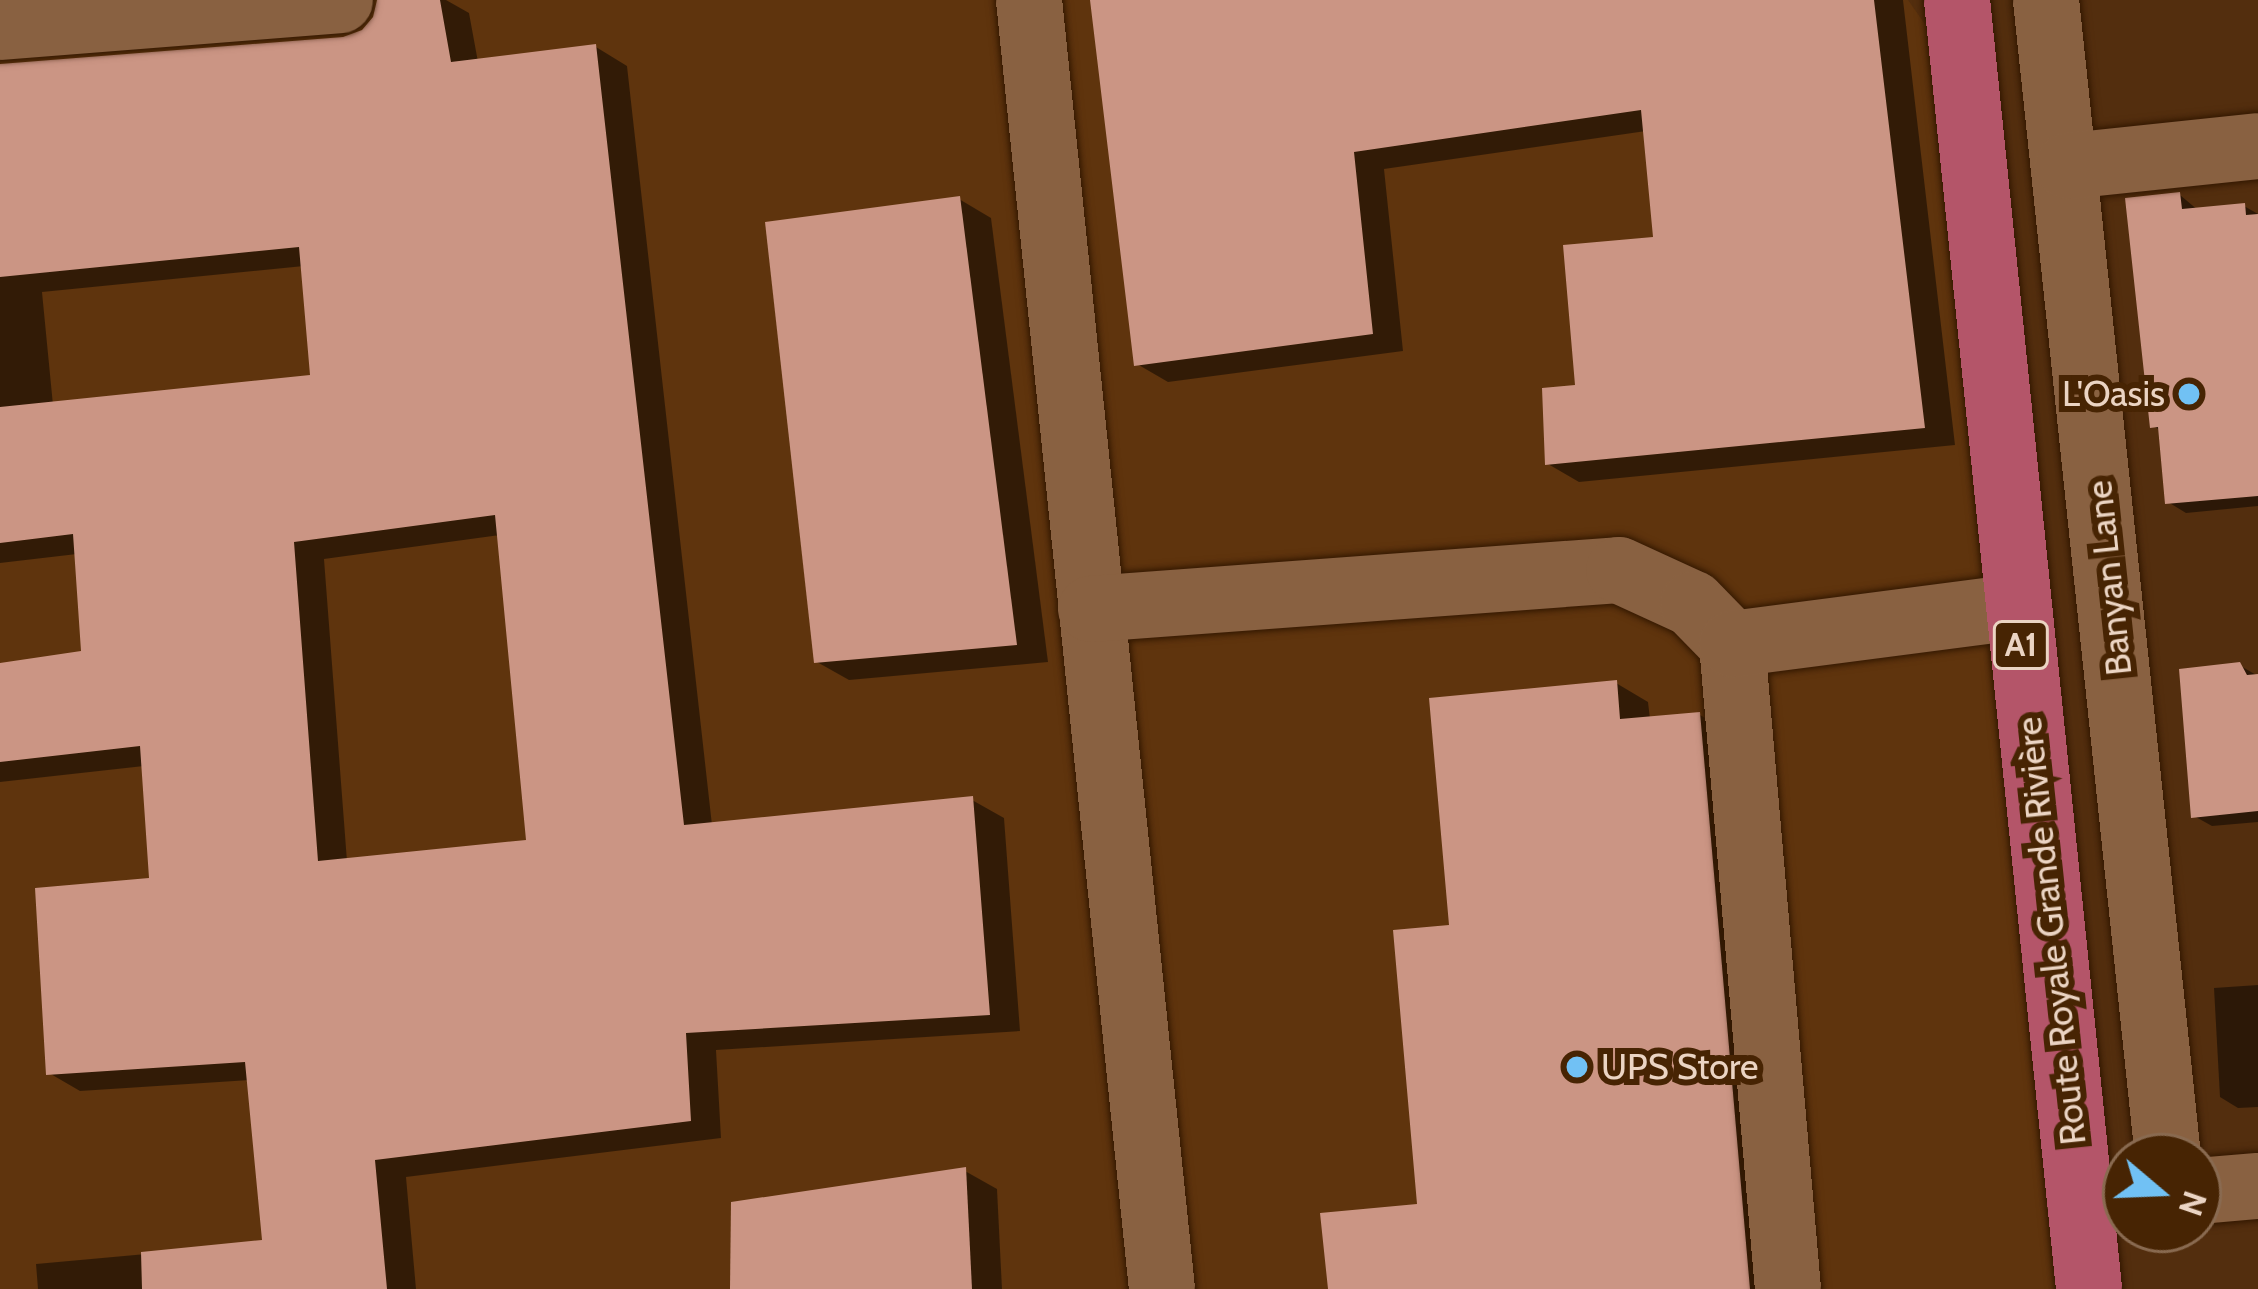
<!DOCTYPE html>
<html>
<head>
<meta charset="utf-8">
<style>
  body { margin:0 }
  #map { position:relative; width:2258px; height:1289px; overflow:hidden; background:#532e0e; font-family:Cabin,sans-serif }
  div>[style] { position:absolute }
  .built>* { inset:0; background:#5f340d }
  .shadow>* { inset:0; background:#0007 }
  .building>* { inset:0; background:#cb9584 }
  .roads { filter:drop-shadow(0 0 3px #331801) drop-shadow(0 0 3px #331801) }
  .minor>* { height:66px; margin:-33px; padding:0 33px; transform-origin:33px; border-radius:33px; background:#896141 }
  .major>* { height:66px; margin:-33px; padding:0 33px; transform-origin:33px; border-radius:33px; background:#b45569 }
  .dots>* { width:33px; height:33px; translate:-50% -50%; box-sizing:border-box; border:6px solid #472403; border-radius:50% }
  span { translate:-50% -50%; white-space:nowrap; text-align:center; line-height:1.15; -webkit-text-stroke:12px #472403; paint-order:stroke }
  .shield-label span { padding:3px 9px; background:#472403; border:3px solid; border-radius:9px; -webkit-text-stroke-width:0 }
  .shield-label { font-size:33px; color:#ebd4c3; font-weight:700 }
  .poi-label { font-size:36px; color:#ebd4c3 }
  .right { translate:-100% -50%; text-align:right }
  .left { translate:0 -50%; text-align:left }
  .street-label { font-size:36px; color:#ebd4c3 }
  .north { position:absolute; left:2102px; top:1133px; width:120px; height:120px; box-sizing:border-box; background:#472403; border:3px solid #896a50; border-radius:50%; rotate:109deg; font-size:33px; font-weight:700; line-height:48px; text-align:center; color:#ebd4c3 }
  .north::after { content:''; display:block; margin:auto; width:42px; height:54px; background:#71c1f4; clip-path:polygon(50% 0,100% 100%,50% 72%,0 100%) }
</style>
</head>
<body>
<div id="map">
  <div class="built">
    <div style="clip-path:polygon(0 0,1908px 0,1946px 54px,2059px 1289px,0 1289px)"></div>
  </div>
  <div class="shadow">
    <div style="clip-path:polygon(evenodd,380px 0,446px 0,469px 13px,478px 62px,596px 47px,627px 66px,712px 825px,972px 800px,1004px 818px,1020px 1031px,716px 1050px,721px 1138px,406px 1177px,416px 1289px,38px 1289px,36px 1264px,266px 1243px,250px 1080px,80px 1091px,49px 1073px,152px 880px,144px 766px,0 782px,0 666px,85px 654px,77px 554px,0 563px,0 67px,344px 40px,362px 34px,376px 19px,380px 0,304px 266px,313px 378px,53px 405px,42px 292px,304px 266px,380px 0,500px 535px,529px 843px,347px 861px,324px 559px,500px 535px)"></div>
    <div style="clip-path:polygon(1093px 0,1903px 0,1955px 445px,1579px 482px,1548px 464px,1578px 387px,1657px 239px,1646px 131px,1384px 169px,1403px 351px,1168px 382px,1137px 364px)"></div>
    <div style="clip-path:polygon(2180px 195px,2199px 211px,2244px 206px,2258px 214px,2258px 506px,2186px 513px,2168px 502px,2162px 431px,2153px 426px)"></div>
    <div style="clip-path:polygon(959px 199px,991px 218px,1048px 662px,849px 680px,817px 662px)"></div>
    <div style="clip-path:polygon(2239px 665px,2258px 676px,2258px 822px,2212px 826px,2194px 816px)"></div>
    <div style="clip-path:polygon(1616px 683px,1648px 702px,1650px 719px,1700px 715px,1732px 733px,1780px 1289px,1331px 1289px,1420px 1206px,1452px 928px)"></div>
    <div style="clip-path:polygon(2258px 985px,2258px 1107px,2238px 1108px,2220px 1097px,2214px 988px)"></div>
    <div style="clip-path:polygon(965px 1171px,997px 1189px,1002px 1289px,733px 1289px)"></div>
  </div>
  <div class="building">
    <div style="clip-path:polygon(evenodd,377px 0,440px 0,451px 62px,596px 44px,684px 825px,973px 796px,990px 1015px,686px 1033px,691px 1121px,375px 1160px,387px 1289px,142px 1289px,141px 1252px,262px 1240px,245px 1062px,46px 1075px,35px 888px,149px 878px,140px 746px,0 762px,0 663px,81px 651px,73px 534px,0 543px,0 407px,310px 375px,299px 247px,0 277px,0 64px,343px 37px,362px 30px,373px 17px,377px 0,495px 515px,526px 840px,318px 861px,294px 542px,495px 515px)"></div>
    <div style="clip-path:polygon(1090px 0,1874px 0,1925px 428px,1545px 465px,1542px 388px,1575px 385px,1563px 245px,1653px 237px,1641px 110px,1354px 152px,1373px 334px,1134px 366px)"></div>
    <div style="clip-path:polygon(2180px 192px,2182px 209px,2245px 203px,2246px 215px,2258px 214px,2258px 496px,2165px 504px,2158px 427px,2150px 428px,2125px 198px)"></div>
    <div style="clip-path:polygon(960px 196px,1017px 645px,814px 663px,765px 222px)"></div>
    <div style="clip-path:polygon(2240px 662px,2247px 675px,2258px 674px,2258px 811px,2191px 818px,2179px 669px)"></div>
    <div style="clip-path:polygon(1617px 680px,1620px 719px,1700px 712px,1750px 1289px,1328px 1289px,1320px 1213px,1417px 1204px,1393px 930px,1449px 925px,1429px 698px)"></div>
    <div style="clip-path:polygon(966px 1167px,972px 1289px,730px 1289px,731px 1202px)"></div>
  </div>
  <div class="roads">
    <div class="minor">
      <div style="left:1029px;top:0;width:1296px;rotate:84.11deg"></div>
      <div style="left:2046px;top:0;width:1163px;rotate:83.98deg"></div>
      <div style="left:0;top:27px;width:341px;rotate:-4.5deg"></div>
      <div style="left:2068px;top:166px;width:191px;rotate:-6deg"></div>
      <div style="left:1091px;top:609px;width:529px;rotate:-4.22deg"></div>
      <div style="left:1619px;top:570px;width:81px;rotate:24.7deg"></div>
      <div style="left:1693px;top:604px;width:56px;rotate:45.7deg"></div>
      <div style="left:1732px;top:644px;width:647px;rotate:85.04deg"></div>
      <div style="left:1732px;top:644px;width:287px;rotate:-7.4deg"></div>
      <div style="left:2198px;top:1191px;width:60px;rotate:-4.8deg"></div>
      <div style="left:2080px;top:1202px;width:46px;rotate:-5deg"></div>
    </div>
    <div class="major">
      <div style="left:1957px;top:0;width:1296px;rotate:84.15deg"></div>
    </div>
  </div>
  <div class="dots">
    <div style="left:2189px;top:394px;background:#71c1f4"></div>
    <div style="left:1577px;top:1067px;background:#71c1f4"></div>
  </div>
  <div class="shield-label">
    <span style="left:2021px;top:645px">A1</span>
  </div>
  <div class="poi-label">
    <span class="right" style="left:2165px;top:394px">L'Oasis</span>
    <span class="left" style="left:1601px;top:1067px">UPS Store</span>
  </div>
  <div class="street-label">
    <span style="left:2109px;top:578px;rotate:-96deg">Banyan Lane</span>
    <span style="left:2051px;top:931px;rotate:-96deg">Route Royale Grande Rivière</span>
  </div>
  <div class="north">N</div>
</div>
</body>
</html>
